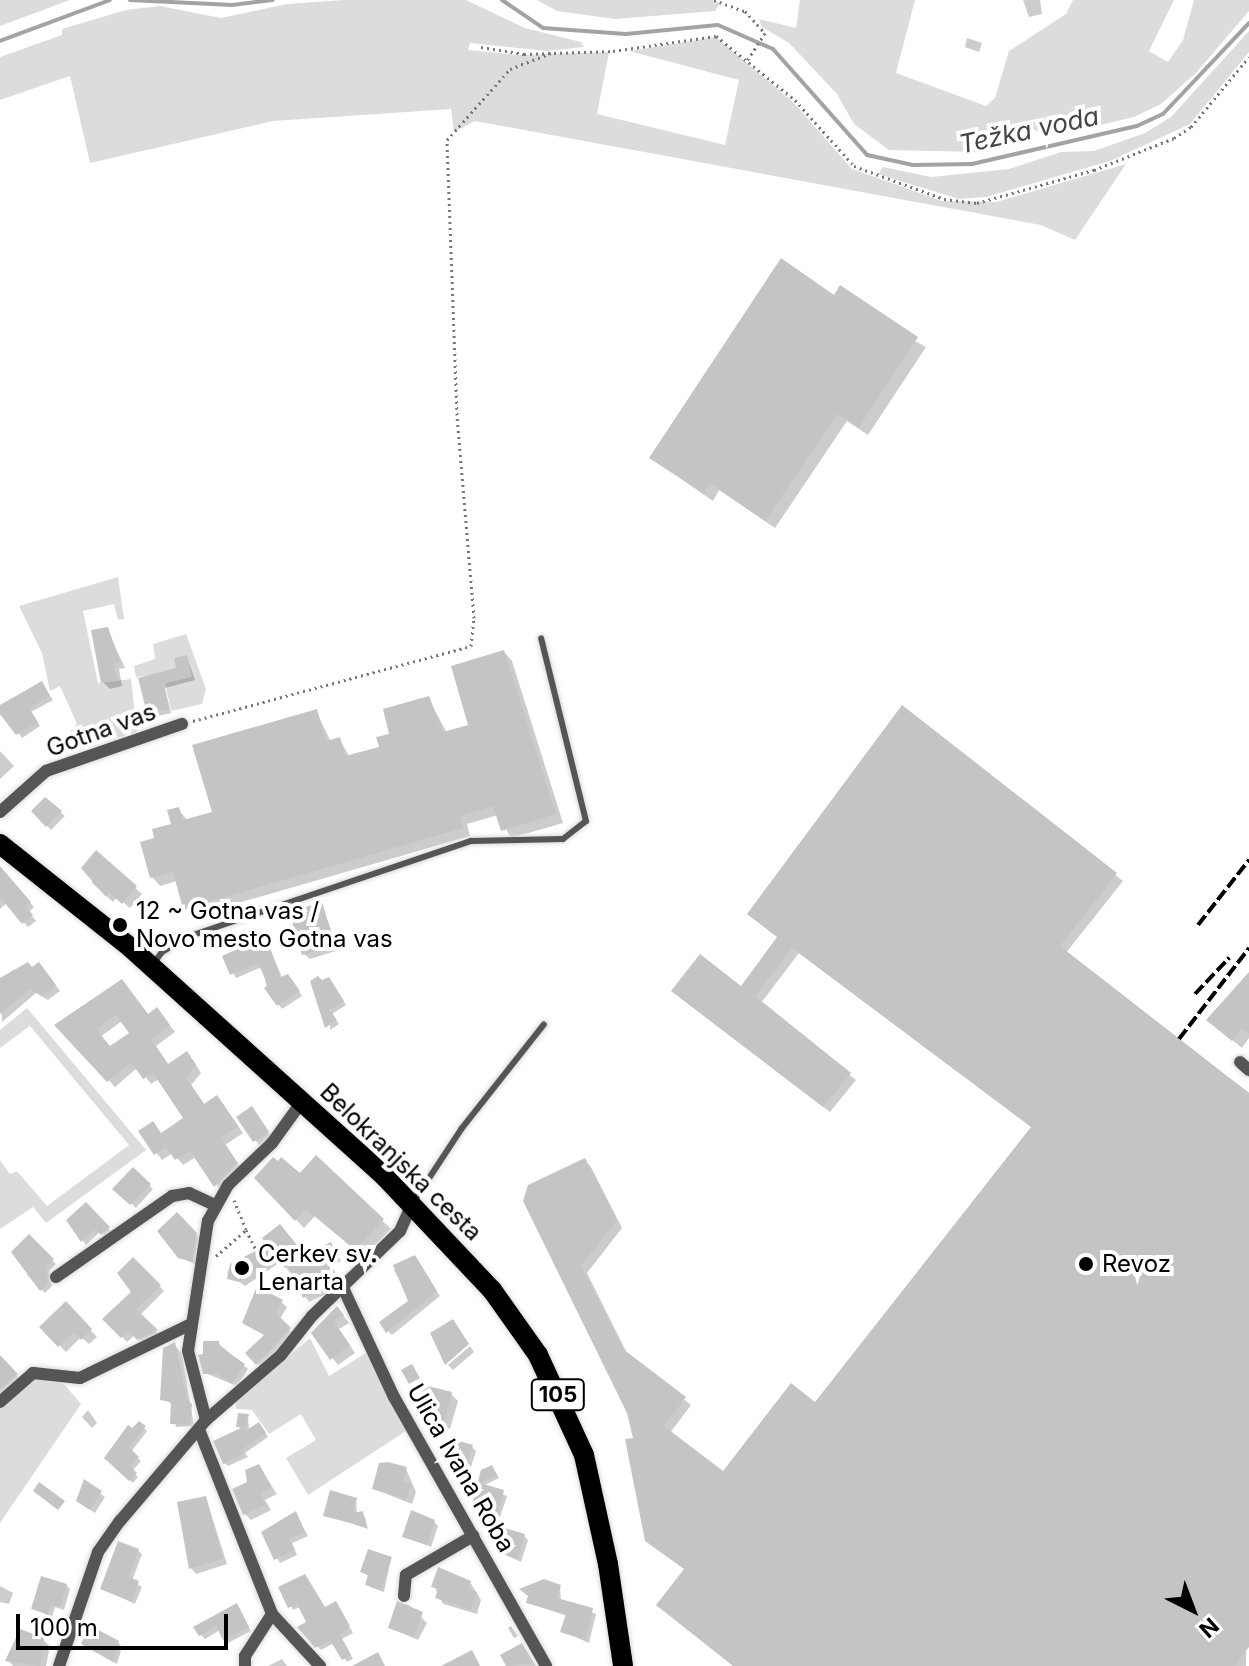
<!DOCTYPE html>
<html>
<head>
<meta charset="utf-8">
<style>
  body { margin:0 }
  #map { position:relative; width:1249px; height:1666px; overflow:hidden; background:#fff; font-family:Inter,sans-serif }
  div>[style] { position:absolute }
  .green>* { inset:0; background:#dcdcdc }
  .shadow>* { inset:0; background:#0003 }
  .stream>* { height:4px; margin:-2px; padding:0 2px; transform-origin:2px; border-radius:2px; background:#a3a3a3 }
  .building>* { inset:0; background:#c4c4c4 }
  .path>* { height:3px; margin-top:-1.5px; transform-origin:0; background:repeating-linear-gradient(90deg,#777 0 2px,transparent 0 6px) }
  .roads { filter:drop-shadow(0 0 2px #dbdbdb) drop-shadow(0 0 2px #dbdbdb) }
  .lane>* { height:6px; margin:-3px; padding:0 3px; transform-origin:3px; border-radius:3px; background:#555 }
  .street>* { height:12px; margin:-6px; padding:0 6px; transform-origin:6px; border-radius:6px; background:#555 }
  .primary>* { height:20px; margin:-10px; padding:0 10px; transform-origin:10px; border-radius:10px; background:#000 }
  .rail>* { height:4px; margin-top:-2px; transform-origin:0; background:repeating-linear-gradient(90deg,#000 0 12px,transparent 0 16px) }
  .dots>* { width:22px; height:22px; translate:-50% -50%; box-sizing:border-box; border:4px solid #fff; border-radius:50% }
  span { translate:-50% -50%; white-space:nowrap; text-align:center; line-height:1.15; -webkit-text-stroke:8px #fff; paint-order:stroke }
  .shield-label span { padding:2px 6px; background:#fff; border:2px solid; border-radius:6px; -webkit-text-stroke-width:0 }
  .shield-label { font-size:22px; color:#000; font-weight:700 }
  .street-label { font-size:24px; color:#000 }
  .poi-label { font-size:24px; color:#000 }
  .left { translate:0 -50%; text-align:left }
  .water-label { font-size:26px; color:#444; font-style:italic }
  .north { position:absolute; left:1153px; top:1570px; width:80px; height:80px; -webkit-text-stroke:6px #fff; paint-order:stroke; rotate:138deg; font-size:22px; font-weight:700; line-height:32px; text-align:center; color:#000 }
  .north::after { content:''; display:block; margin:auto; width:28px; height:36px; background:#000; clip-path:polygon(50% 0,100% 100%,50% 72%,0 100%) }
  .scale { position:absolute; left:16px; top:1614px; width:212px; height:36px; box-sizing:border-box; border:4px solid #000; border-top:0; padding-left:10px; font-size:24px; line-height:28px; white-space:nowrap; color:#000; -webkit-text-stroke:6px #fff; paint-order:stroke }
</style>
</head>
<body>
<div id="map">
  <div class="green">
    <div style="clip-path:polygon(0 0,70px 0,0 26px)"></div>
    <div style="clip-path:polygon(344px 0,466px 0,525px 28px,581px 42px,584px 47px,547px 51px,470px 43px,468px 50px,519px 55px,609px 52px,597px 114px,725px 145px,739px 80px,629px 51px,716px 37px,793px 102px,852px 169px,942px 201px,996px 202px,1126px 164px,1075px 240px,1041px 225px,475px 121px,454px 132px,451px 109px,273px 121px,90px 163px,70px 76px,0 100px,0 57px,62px 35px,62px 29px,126px 10px,160px 6px,221px 18px,287px 4px)"></div>
    <div style="clip-path:polygon(537px 0,712px 0,720px 3px,715px 11px,615px 19px,557px 11px)"></div>
    <div style="clip-path:polygon(800px 0,915px 0,896px 73px,986px 106px,995px 98px,1009px 51px,1066px 14px,1073px 0,1174px 0,1149px 51px,1168px 62px,1183px 40px,1194px 0,1249px 0,1249px 11px,1196px 73px,1161px 104px,1134px 117px,1055px 136px,1020px 126px,979px 152px,889px 150px,854px 124px,837px 94px,789px 43px,762px 27px,759px 19px,796px 28px)"></div>
    <div style="clip-path:polygon(1249px 31px,1249px 52px,1190px 124px,1110px 161px,986px 197px,959px 199px,878px 174px,883px 167px,931px 177px,1009px 169px,1061px 152px,1094px 151px,1145px 133px,1171px 117px)"></div>
    <div style="clip-path:polygon(118px 577px,124px 619px,118px 620px,114px 604px,83px 611px,98px 683px,131px 679px,137px 732px,78px 749px,70px 732px,77px 724px,60px 686px,50px 691px,42px 653px,19px 606px)"></div>
    <div style="clip-path:polygon(186px 634px,206px 689px,202px 704px,171px 711px,163px 674px,136px 677px,134px 666px,155px 659px,153px 644px)"></div>
    <div style="clip-path:polygon(27px 1008px,146px 1150px,46px 1223px,33px 1207px,0 1229px,0 1160px,10px 1174px,17px 1171px,47px 1206px,129px 1145px,30px 1026px,0 1048px,0 1030px)"></div>
    <div style="clip-path:polygon(310px 1338px,329px 1376px,366px 1353px,406px 1431px,308px 1495px,286px 1458px,316px 1440px,301px 1414px,269px 1434px,252px 1410px,236px 1409px,236px 1401px)"></div>
    <div style="clip-path:polygon(46px 1376px,64px 1384px,81px 1404px,0 1523px,0 1409px,32px 1377px)"></div>
  </div>
  <div class="shadow">
    <div style="clip-path:polygon(1023px 0,1040px 0,1042px 14px,1029px 17px)"></div>
    <div style="clip-path:polygon(967px 38px,982px 43px,979px 52px,965px 47px)"></div>
    <div style="clip-path:polygon(834px 298px,926px 347px,868px 435px,847px 421px,775px 528px,719px 490px,713px 501px,651px 458px)"></div>
    <div style="clip-path:polygon(107px 629px,125px 668px,119px 669px,122px 686px,110px 689px,103px 682px)"></div>
    <div style="clip-path:polygon(504px 652px,512px 661px,563px 823px,511px 838px,498px 815px,467px 824px,470px 836px,193px 916px,185px 908px,177px 881px,160px 886px,152px 877px,157px 839px,173px 825px,178px 809px,188px 821px,214px 813px,316px 711px,331px 742px,339px 739px,350px 757px,382px 748px,428px 698px,447px 733px,471px 726px)"></div>
    <div style="clip-path:polygon(187px 657px,195px 680px,165px 688px,171px 713px,153px 717px,141px 679px,179px 670px)"></div>
    <div style="clip-path:polygon(42px 684px,53px 700px,31px 712px,40px 726px,22px 738px,0 707px)"></div>
    <div style="clip-path:polygon(903px 708px,1123px 881px,1065px 954px,1249px 1093px,1246px 1666px,734px 1666px,686px 1570px,629px 1413px,525px 1201px,584px 1160px,591px 1167px,622px 1228px,587px 1273px,628px 1355px,691px 1405px,670px 1433px,723px 1473px,815px 1405px,1033px 1128px,799px 953px,761px 1003px,856px 1080px,830px 1112px,680px 997px,741px 988px,779px 938px)"></div>
    <div style="clip-path:polygon(0 751px,14px 766px,0 779px)"></div>
    <div style="clip-path:polygon(46px 799px,65px 816px,51px 830px,33px 811px)"></div>
    <div style="clip-path:polygon(96px 853px,142px 894px,130px 908px,117px 897px,113px 902px,92px 883px)"></div>
    <div style="clip-path:polygon(0 869px,34px 907px,29px 912px,36px 921px,28px 927px,7px 903px,0 909px)"></div>
    <div style="clip-path:polygon(321px 904px,339px 950px,310px 959px,304px 954px)"></div>
    <div style="clip-path:polygon(263px 932px,282px 978px,291px 980px,302px 996px,282px 1009px,267px 988px,262px 967px,236px 978px,224px 957px,253px 944px)"></div>
    <div style="clip-path:polygon(33px 969px,44px 970px,60px 991px,48px 1000px,36px 993px,2px 1022px,0 980px,13px 970px)"></div>
    <div style="clip-path:polygon(1249px 975px,1249px 1038px,1242px 1048px,1208px 1020px)"></div>
    <div style="clip-path:polygon(evenodd,122px 981px,148px 1016px,157px 1009px,175px 1032px,156px 1046px,169px 1066px,193px 1060px,201px 1073px,191px 1085px,205px 1105px,223px 1104px,243px 1133px,225px 1145px,243px 1171px,222px 1192px,196px 1157px,183px 1165px,173px 1153px,162px 1160px,141px 1132px,162px 1135px,186px 1118px,159px 1079px,151px 1084px,138px 1067px,115px 1087px,57px 1025px,122px 981px,122px 1021px,132px 1034px,110px 1048px,100px 1037px,122px 1021px)"></div>
    <div style="clip-path:polygon(332px 983px,346px 1005px,332px 1014px,339px 1024px,330px 1030px)"></div>
    <div style="clip-path:polygon(255px 1113px,271px 1136px,259px 1145px,239px 1118px)"></div>
    <div style="clip-path:polygon(316px 1158px,391px 1229px,364px 1257px,315px 1216px,304px 1228px,257px 1178px,300px 1176px)"></div>
    <div style="clip-path:polygon(133px 1170px,153px 1189px,136px 1208px,115px 1189px)"></div>
    <div style="clip-path:polygon(85px 1204px,112px 1232px,106px 1237px,101px 1231px,86px 1245px,69px 1220px)"></div>
    <div style="clip-path:polygon(177px 1215px,200px 1239px,196px 1265px,180px 1257px)"></div>
    <div style="clip-path:polygon(29px 1237px,56px 1264px,49px 1271px,52px 1286px,45px 1293px,27px 1275px,32px 1270px)"></div>
    <div style="clip-path:polygon(331px 1244px,341px 1261px,332px 1265px,338px 1279px,324px 1284px,328px 1293px,309px 1302px,282px 1261px,245px 1286px,227px 1273px,232px 1265px,270px 1246px,305px 1257px)"></div>
    <div style="clip-path:polygon(414px 1257px,440px 1296px,392px 1335px,388px 1331px,411px 1301px,394px 1270px)"></div>
    <div style="clip-path:polygon(133px 1259px,164px 1291px,140px 1315px,161px 1336px,144px 1344px,135px 1335px,127px 1342px,105px 1319px,134px 1292px)"></div>
    <div style="clip-path:polygon(281px 1302px,287px 1307px,280px 1319px,294px 1335px,262px 1369px,248px 1353px,266px 1336px,244px 1322px)"></div>
    <div style="clip-path:polygon(66px 1304px,97px 1337px,89px 1344px,81px 1337px,66px 1352px,42px 1327px)"></div>
    <div style="clip-path:polygon(343px 1315px,349px 1323px,339px 1329px,355px 1353px,338px 1365px,313px 1334px)"></div>
    <div style="clip-path:polygon(218px 1343px,248px 1369px,237px 1386px,205px 1373px)"></div>
    <div style="clip-path:polygon(174px 1344px,182px 1354px,194px 1426px,176px 1427px,173px 1404px,162px 1399px)"></div>
    <div style="clip-path:polygon(470px 1346px,474px 1352px,453px 1370px,448px 1365px)"></div>
    <div style="clip-path:polygon(0 1359px,20px 1379px,2px 1395px,0 1394px)"></div>
    <div style="clip-path:polygon(451px 1394px,458px 1401px,450px 1429px,418px 1416px)"></div>
    <div style="clip-path:polygon(88px 1410px,97px 1423px,92px 1428px,82px 1417px)"></div>
    <div style="clip-path:polygon(248px 1416px,249px 1431px,262px 1428px,268px 1437px,245px 1453px,248px 1457px,228px 1466px,224px 1463px,242px 1430px,238px 1426px)"></div>
    <div style="clip-path:polygon(139px 1423px,147px 1431px,131px 1452px,141px 1461px,132px 1471px,138px 1477px,133px 1483px,106px 1458px)"></div>
    <div style="clip-path:polygon(472px 1447px,476px 1451px,470px 1470px,448px 1460px)"></div>
    <div style="clip-path:polygon(258px 1466px,277px 1494px,265px 1500px,271px 1510px,251px 1520px,244px 1513px)"></div>
    <div style="clip-path:polygon(406px 1469px,416px 1492px,412px 1504px,374px 1489px)"></div>
    <div style="clip-path:polygon(483px 1471px,495px 1471px,499px 1478px,483px 1486px,507px 1496px,500px 1517px,473px 1507px)"></div>
    <div style="clip-path:polygon(85px 1482px,105px 1497px,95px 1513px,83px 1505px)"></div>
    <div style="clip-path:polygon(206px 1498px,227px 1564px,196px 1574px,191px 1568px)"></div>
    <div style="clip-path:polygon(356px 1499px,357px 1514px,365px 1517px,368px 1529px,326px 1515px)"></div>
    <div style="clip-path:polygon(296px 1514px,308px 1536px,292px 1543px,297px 1555px,280px 1563px,263px 1533px)"></div>
    <div style="clip-path:polygon(434px 1522px,438px 1526px,431px 1547px,404px 1536px)"></div>
    <div style="clip-path:polygon(524px 1536px,528px 1540px,521px 1562px,499px 1552px)"></div>
    <div style="clip-path:polygon(138px 1551px,142px 1554px,132px 1581px,142px 1587px,135px 1604px,102px 1588px)"></div>
    <div style="clip-path:polygon(391px 1559px,384px 1592px,370px 1587px,369px 1576px,362px 1572px)"></div>
    <div style="clip-path:polygon(470px 1582px,481px 1600px,477px 1614px,443px 1604px,434px 1586px)"></div>
    <div style="clip-path:polygon(66px 1585px,70px 1589px,64px 1610px,55px 1607px,52px 1617px,33px 1609px)"></div>
    <div style="clip-path:polygon(0 1586px,13px 1593px,9px 1604px,0 1602px)"></div>
    <div style="clip-path:polygon(560px 1586px,561px 1601px,596px 1614px,589px 1643px,562px 1631px,567px 1616px,528px 1603px)"></div>
    <div style="clip-path:polygon(281px 1588px,326px 1609px,336px 1604px,353px 1633px,342px 1639px,353px 1659px,347px 1662px,334px 1643px,321px 1650px,300px 1628px,308px 1623px,300px 1607px,293px 1610px)"></div>
    <div style="clip-path:polygon(398px 1603px,409px 1605px,427px 1623px,418px 1640px,390px 1628px)"></div>
    <div style="clip-path:polygon(237px 1606px,251px 1631px,228px 1643px,220px 1630px,205px 1639px,201px 1635px,196px 1627px)"></div>
    <div style="clip-path:polygon(511px 1626px,518px 1636px,514px 1638px,508px 1628px)"></div>
    <div style="clip-path:polygon(43px 1640px,50px 1646px,46px 1666px,13px 1666px,8px 1660px)"></div>
    <div style="clip-path:polygon(118px 1642px,122px 1647px,117px 1664px,83px 1644px)"></div>
    <div style="clip-path:polygon(522px 1645px,536px 1666px,508px 1666px,503px 1655px)"></div>
    <div style="clip-path:polygon(282px 1659px,287px 1666px,268px 1666px)"></div>
  </div>
  <div class="stream">
    <div style="left:130px;top:0;width:102px;rotate:2.8deg"></div>
    <div style="left:232px;top:5px;width:41px;rotate:-7deg"></div>
    <div style="left:502px;top:0;width:50px;rotate:34.3deg"></div>
    <div style="left:543px;top:28px;width:83px;rotate:4.1deg"></div>
    <div style="left:626px;top:34px;width:92px;rotate:-5.6deg"></div>
    <div style="left:718px;top:25px;width:60px;rotate:23.6deg"></div>
    <div style="left:773px;top:49px;width:142px;rotate:48.4deg"></div>
    <div style="left:867px;top:155px;width:47px;rotate:12.3deg"></div>
    <div style="left:913px;top:165px;width:59px;rotate:-1deg"></div>
    <div style="left:972px;top:164px;width:169px;rotate:-13deg"></div>
    <div style="left:1137px;top:126px;width:29px;rotate:-25deg"></div>
    <div style="left:1163px;top:114px;width:125px;rotate:-46.6deg"></div>
    <div style="left:0;top:41px;width:117px;rotate:-20.4deg"></div>
  </div>
  <div class="building">
    <div style="clip-path:polygon(781px 258px,834px 295px,840px 285px,918px 337px,859px 427px,837px 414px,765px 521px,710px 483px,703px 493px,649px 458px)"></div>
    <div style="clip-path:polygon(108px 627px,120px 662px,113px 663px,117px 680px,101px 683px,91px 630px)"></div>
    <div style="clip-path:polygon(504px 650px,556px 814px,501px 831px,493px 806px,460px 816px,463px 828px,183px 909px,173px 872px,150px 878px,140px 842px,154px 838px,152px 829px,171px 824px,167px 810px,179px 807px,183px 820px,212px 812px,192px 745px,317px 709px,326px 741px,340px 737px,345px 756px,379px 747px,376px 737px,389px 734px,383px 709px,429px 696px,443px 732px,468px 725px,451px 666px)"></div>
    <div style="clip-path:polygon(187px 655px,192px 677px,163px 684px,169px 709px,147px 714px,138px 678px,176px 668px,174px 658px)"></div>
    <div style="clip-path:polygon(42px 681px,50px 696px,29px 708px,38px 722px,16px 735px,0 714px,0 705px)"></div>
    <div style="clip-path:polygon(902px 705px,1117px 873px,1060px 946px,1249px 1093px,1249px 1647px,1235px 1666px,733px 1666px,656px 1605px,684px 1569px,645px 1541px,625px 1439px,633px 1438px,627px 1413px,523px 1201px,528px 1185px,585px 1158px,617px 1220px,581px 1266px,623px 1349px,686px 1397px,664px 1426px,723px 1471px,791px 1383px,815px 1402px,1031px 1127px,792px 948px,755px 996px,851px 1073px,823px 1107px,671px 991px,700px 954px,741px 986px,777px 937px,747px 914px)"></div>
    <div style="clip-path:polygon(45px 797px,62px 811px,46px 827px,31px 811px)"></div>
    <div style="clip-path:polygon(96px 850px,137px 886px,122px 904px,109px 892px,106px 897px,81px 868px)"></div>
    <div style="clip-path:polygon(0 866px,31px 902px,25px 906px,33px 915px,22px 924px,0 897px)"></div>
    <div style="clip-path:polygon(322px 902px,335px 945px,302px 955px,289px 912px)"></div>
    <div style="clip-path:polygon(263px 930px,281px 977px,288px 974px,300px 991px,277px 1006px,264px 988px,268px 985px,258px 963px,230px 975px,222px 956px,250px 943px,247px 936px)"></div>
    <div style="clip-path:polygon(28px 962px,32px 967px,39px 962px,56px 985px,42px 996px,30px 989px,0 1014px,0 978px)"></div>
    <div style="clip-path:polygon(1249px 972px,1249px 1034px,1241px 1028px,1232px 1041px,1206px 1020px)"></div>
    <div style="clip-path:polygon(318px 976px,322px 980px,329px 977px,344px 1001px,330px 1010px,337px 1020px,325px 1028px,310px 981px)"></div>
    <div style="clip-path:polygon(evenodd,122px 979px,148px 1014px,157px 1007px,170px 1025px,151px 1039px,168px 1064px,187px 1051px,196px 1065px,186px 1077px,204px 1104px,217px 1095px,238px 1126px,221px 1138px,238px 1163px,214px 1187px,190px 1151px,175px 1160px,166px 1147px,154px 1155px,138px 1131px,153px 1121px,161px 1133px,183px 1118px,153px 1073px,143px 1079px,131px 1062px,107px 1082px,54px 1025px,122px 979px,116px 1015px,129px 1033px,110px 1046px,96px 1029px,116px 1015px)"></div>
    <div style="clip-path:polygon(252px 1106px,269px 1132px,253px 1142px,236px 1117px)"></div>
    <div style="clip-path:polygon(316px 1155px,384px 1219px,355px 1250px,306px 1209px,295px 1221px,254px 1178px,273px 1157px,278px 1161px,281px 1157px,300px 1173px)"></div>
    <div style="clip-path:polygon(133px 1167px,151px 1184px,130px 1205px,112px 1189px)"></div>
    <div style="clip-path:polygon(86px 1202px,110px 1227px,101px 1235px,96px 1229px,81px 1242px,66px 1220px)"></div>
    <div style="clip-path:polygon(177px 1212px,197px 1233px,193px 1262px,178px 1258px,157px 1231px)"></div>
    <div style="clip-path:polygon(280px 1224px,305px 1255px,331px 1242px,338px 1256px,328px 1260px,334px 1274px,321px 1279px,325px 1288px,303px 1298px,288px 1266px,285px 1268px,276px 1257px,239px 1282px,227px 1279px,230px 1264px,267px 1245px,262px 1238px)"></div>
    <div style="clip-path:polygon(29px 1234px,54px 1259px,46px 1267px,49px 1282px,40px 1291px,11px 1252px)"></div>
    <div style="clip-path:polygon(415px 1255px,437px 1291px,386px 1333px,379px 1322px,408px 1301px,393px 1265px)"></div>
    <div style="clip-path:polygon(133px 1257px,161px 1285px,136px 1309px,158px 1330px,137px 1340px,129px 1331px,121px 1338px,102px 1319px,131px 1292px,117px 1273px)"></div>
    <div style="clip-path:polygon(257px 1286px,283px 1300px,276px 1313px,291px 1328px,256px 1365px,245px 1353px,264px 1335px,242px 1323px)"></div>
    <div style="clip-path:polygon(66px 1301px,92px 1329px,81px 1340px,74px 1332px,58px 1347px,39px 1327px)"></div>
    <div style="clip-path:polygon(337px 1306px,344px 1315px,334px 1322px,350px 1345px,330px 1360px,311px 1333px)"></div>
    <div style="clip-path:polygon(453px 1319px,469px 1344px,445px 1365px,430px 1333px)"></div>
    <div style="clip-path:polygon(203px 1341px,219px 1341px,219px 1346px,245px 1364px,232px 1384px,217px 1374px,203px 1374px,198px 1355px,203px 1354px)"></div>
    <div style="clip-path:polygon(175px 1342px,187px 1400px,192px 1404px,190px 1425px,170px 1424px,171px 1402px,160px 1400px,163px 1348px)"></div>
    <div style="clip-path:polygon(0 1355px,18px 1374px,0 1390px)"></div>
    <div style="clip-path:polygon(412px 1364px,420px 1378px,409px 1384px,401px 1370px)"></div>
    <div style="clip-path:polygon(424px 1385px,452px 1392px,444px 1423px,416px 1416px)"></div>
    <div style="clip-path:polygon(238px 1413px,249px 1414px,245px 1431px,259px 1422px,266px 1433px,243px 1449px,245px 1453px,223px 1464px,213px 1441px,243px 1427px,236px 1427px)"></div>
    <div style="clip-path:polygon(139px 1421px,146px 1426px,129px 1447px,139px 1457px,130px 1466px,137px 1473px,129px 1481px,104px 1458px,128px 1425px,132px 1428px)"></div>
    <div style="clip-path:polygon(452px 1439px,473px 1445px,466px 1467px,446px 1461px)"></div>
    <div style="clip-path:polygon(388px 1462px,407px 1467px,403px 1482px,411px 1484px,406px 1499px,372px 1489px,379px 1463px)"></div>
    <div style="clip-path:polygon(259px 1464px,272px 1487px,260px 1493px,266px 1504px,243px 1515px,232px 1489px,247px 1482px,245px 1470px)"></div>
    <div style="clip-path:polygon(492px 1465px,497px 1475px,480px 1483px,504px 1490px,497px 1515px,471px 1508px,481px 1470px)"></div>
    <div style="clip-path:polygon(84px 1479px,102px 1491px,90px 1510px,76px 1501px)"></div>
    <div style="clip-path:polygon(39px 1482px,65px 1501px,58px 1510px,33px 1491px)"></div>
    <div style="clip-path:polygon(330px 1490px,357px 1498px,353px 1513px,363px 1511px,366px 1527px,323px 1516px)"></div>
    <div style="clip-path:polygon(206px 1496px,223px 1559px,189px 1569px,177px 1502px)"></div>
    <div style="clip-path:polygon(411px 1510px,435px 1520px,427px 1545px,402px 1537px)"></div>
    <div style="clip-path:polygon(296px 1511px,305px 1532px,289px 1539px,295px 1550px,274px 1560px,261px 1532px)"></div>
    <div style="clip-path:polygon(505px 1528px,525px 1534px,517px 1559px,497px 1552px)"></div>
    <div style="clip-path:polygon(118px 1541px,139px 1549px,128px 1577px,139px 1581px,132px 1602px,100px 1589px)"></div>
    <div style="clip-path:polygon(368px 1549px,392px 1557px,381px 1590px,365px 1585px,368px 1575px,360px 1572px)"></div>
    <div style="clip-path:polygon(438px 1567px,471px 1581px,468px 1589px,477px 1592px,471px 1610px,435px 1598px,438px 1589px,431px 1587px)"></div>
    <div style="clip-path:polygon(305px 1574px,325px 1607px,336px 1601px,350px 1626px,340px 1635px,351px 1655px,342px 1660px,330px 1640px,315px 1648px,297px 1627px,306px 1622px,297px 1604px,288px 1608px,278px 1587px)"></div>
    <div style="clip-path:polygon(41px 1576px,67px 1584px,60px 1607px,51px 1605px,48px 1614px,31px 1609px)"></div>
    <div style="clip-path:polygon(544px 1579px,561px 1585px,557px 1598px,593px 1608px,586px 1640px,560px 1632px,566px 1614px,526px 1603px,528px 1596px,519px 1589px)"></div>
    <div style="clip-path:polygon(397px 1601px,423px 1612px,414px 1637px,388px 1628px)"></div>
    <div style="clip-path:polygon(237px 1603px,249px 1627px,223px 1640px,216px 1626px,199px 1636px,193px 1627px)"></div>
    <div style="clip-path:polygon(89px 1625px,119px 1641px,113px 1662px,81px 1644px)"></div>
    <div style="clip-path:polygon(20px 1629px,44px 1638px,40px 1666px,5px 1661px)"></div>
    <div style="clip-path:polygon(522px 1643px,534px 1663px,506px 1666px,500px 1655px)"></div>
    <div style="clip-path:polygon(472px 1650px,480px 1666px,441px 1666px)"></div>
    <div style="clip-path:polygon(378px 1652px,385px 1666px,352px 1666px)"></div>
  </div>
  <div class="path">
    <div style="left:714px;top:0;width:33px;rotate:20deg"></div>
    <div style="left:745px;top:11px;width:30px;rotate:48deg"></div>
    <div style="left:765px;top:33px;width:33px;rotate:123deg"></div>
    <div style="left:481px;top:47px;width:44px;rotate:9.2deg"></div>
    <div style="left:524px;top:54px;width:89px;rotate:-1.9deg"></div>
    <div style="left:613px;top:51px;width:104px;rotate:-8.3deg"></div>
    <div style="left:716px;top:36px;width:102px;rotate:39deg"></div>
    <div style="left:795px;top:100px;width:89px;rotate:48.2deg"></div>
    <div style="left:854px;top:166px;width:96px;rotate:20.1deg"></div>
    <div style="left:944px;top:199px;width:33px;rotate:7deg"></div>
    <div style="left:977px;top:203px;width:122px;rotate:-15.8deg"></div>
    <div style="left:1094px;top:170px;width:86px;rotate:-21.8deg"></div>
    <div style="left:1174px;top:138px;width:20px;rotate:-33deg"></div>
    <div style="left:1191px;top:127px;width:91px;rotate:-50.4deg"></div>
    <div style="left:193px;top:721px;width:288px;rotate:-15.1deg"></div>
    <div style="left:471px;top:646px;width:28px;rotate:-84deg"></div>
    <div style="left:474px;top:618px;width:204px;rotate:-94.8deg"></div>
    <div style="left:457px;top:415px;width:275px;rotate:-92.1deg"></div>
    <div style="left:447px;top:140px;width:95px;rotate:-48.4deg"></div>
    <div style="left:510px;top:69px;width:44px;rotate:-21.3deg"></div>
    <div style="left:234px;top:1200px;width:32px;rotate:68deg"></div>
    <div style="left:216px;top:1256px;width:40px;rotate:-41deg"></div>
    <div style="left:246px;top:1230px;width:34px;rotate:63deg"></div>
  </div>
  <div class="roads">
    <div class="lane">
      <div style="left:153px;top:964px;width:15px;rotate:-53deg"></div>
      <div style="left:162px;top:952px;width:29px;rotate:-31deg"></div>
      <div style="left:187px;top:937px;width:300px;rotate:-18.7deg"></div>
      <div style="left:471px;top:841px;width:92px;rotate:-1.2deg"></div>
      <div style="left:563px;top:839px;width:29px;rotate:-38deg"></div>
      <div style="left:586px;top:821px;width:188px;rotate:-103.8deg"></div>
      <div style="left:414px;top:1201px;width:87px;rotate:-56.7deg"></div>
      <div style="left:462px;top:1128px;width:132px;rotate:-51.7deg"></div>
    </div>
    <div class="street">
      <div style="left:0;top:812px;width:62px;rotate:-41.7deg"></div>
      <div style="left:46px;top:771px;width:144px;rotate:-19.1deg"></div>
      <div style="left:1240px;top:1062px;width:12px;rotate:42deg"></div>
      <div style="left:56px;top:1277px;width:141px;rotate:-34.9deg"></div>
      <div style="left:172px;top:1196px;width:17px;rotate:-10deg"></div>
      <div style="left:189px;top:1193px;width:29px;rotate:25deg"></div>
      <div style="left:344px;top:1290px;width:118px;rotate:65deg"></div>
      <div style="left:394px;top:1397px;width:309px;rotate:60.5deg"></div>
      <div style="left:0;top:1402px;width:44px;rotate:-41.3deg"></div>
      <div style="left:33px;top:1373px;width:47px;rotate:6.1deg"></div>
      <div style="left:80px;top:1378px;width:121px;rotate:-25.9deg"></div>
      <div style="left:206px;top:1420px;width:71px;rotate:-104.6deg"></div>
      <div style="left:188px;top:1351px;width:132px;rotate:-81.3deg"></div>
      <div style="left:208px;top:1221px;width:41px;rotate:-60.9deg"></div>
      <div style="left:228px;top:1185px;width:61px;rotate:-43.7deg"></div>
      <div style="left:272px;top:1143px;width:49px;rotate:-54.1deg"></div>
      <div style="left:200px;top:1432px;width:196px;rotate:68.4deg"></div>
      <div style="left:272px;top:1614px;width:71px;rotate:47.3deg"></div>
      <div style="left:404px;top:1596px;width:21px;rotate:-85deg"></div>
      <div style="left:406px;top:1575px;width:78px;rotate:-30.2deg"></div>
      <div style="left:59px;top:1666px;width:120px;rotate:-71.1deg"></div>
      <div style="left:98px;top:1552px;width:38px;rotate:-55deg"></div>
      <div style="left:120px;top:1521px;width:133px;rotate:-49.6deg"></div>
      <div style="left:206px;top:1420px;width:99px;rotate:-40.9deg"></div>
      <div style="left:281px;top:1355px;width:50px;rotate:-51.5deg"></div>
      <div style="left:312px;top:1316px;width:122px;rotate:-44deg"></div>
      <div style="left:400px;top:1231px;width:30px;rotate:-66deg"></div>
      <div style="left:245px;top:1666px;width:10px;rotate:-90deg"></div>
      <div style="left:245px;top:1656px;width:50px;rotate:-57.3deg"></div>
    </div>
    <div class="primary">
      <div style="left:0;top:844px;width:167px;rotate:38.4deg"></div>
      <div style="left:131px;top:948px;width:342px;rotate:42deg"></div>
      <div style="left:385px;top:1177px;width:156px;rotate:46.6deg"></div>
      <div style="left:492px;top:1290px;width:80px;rotate:54.7deg"></div>
      <div style="left:538px;top:1355px;width:110px;rotate:65.3deg"></div>
      <div style="left:584px;top:1455px;width:112px;rotate:77.6deg"></div>
      <div style="left:608px;top:1564px;width:103px;rotate:81.6deg"></div>
    </div>
  </div>
  <div class="rail">
    <div style="left:1198px;top:925px;width:83px;rotate:-51.9deg"></div>
    <div style="left:1195px;top:994px;width:50px;rotate:-46.6deg"></div>
    <div style="left:1179px;top:1039px;width:115px;rotate:-52.4deg"></div>
  </div>
  <div class="dots">
    <div style="left:120px;top:925px;background:#000"></div>
    <div style="left:1086px;top:1264px;background:#000"></div>
    <div style="left:242px;top:1268px;background:#000"></div>
  </div>
  <div class="shield-label">
    <span style="left:558px;top:1395px">105</span>
  </div>
  <div class="street-label">
    <span style="left:101px;top:730px;rotate:-20deg">Gotna vas</span>
    <span style="left:401px;top:1162px;rotate:44deg">Belokranjska cesta</span>
    <span style="left:461px;top:1468px;rotate:60deg">Ulica Ivana Roba</span>
  </div>
  <div class="poi-label">
    <span class="left" style="left:136px;top:925px">12 ~ Gotna vas /<br>Novo mesto Gotna vas</span>
    <span class="left" style="left:258px;top:1268px">Cerkev sv.<br>Lenarta</span>
    <span class="left" style="left:1102px;top:1264px">Revoz</span>
  </div>
  <div class="water-label">
    <span style="left:1029px;top:130px;rotate:-12deg">Težka voda</span>
  </div>
  <div class="north">N</div>
  <div class="scale">100 m</div>
</div>
</body>
</html>
